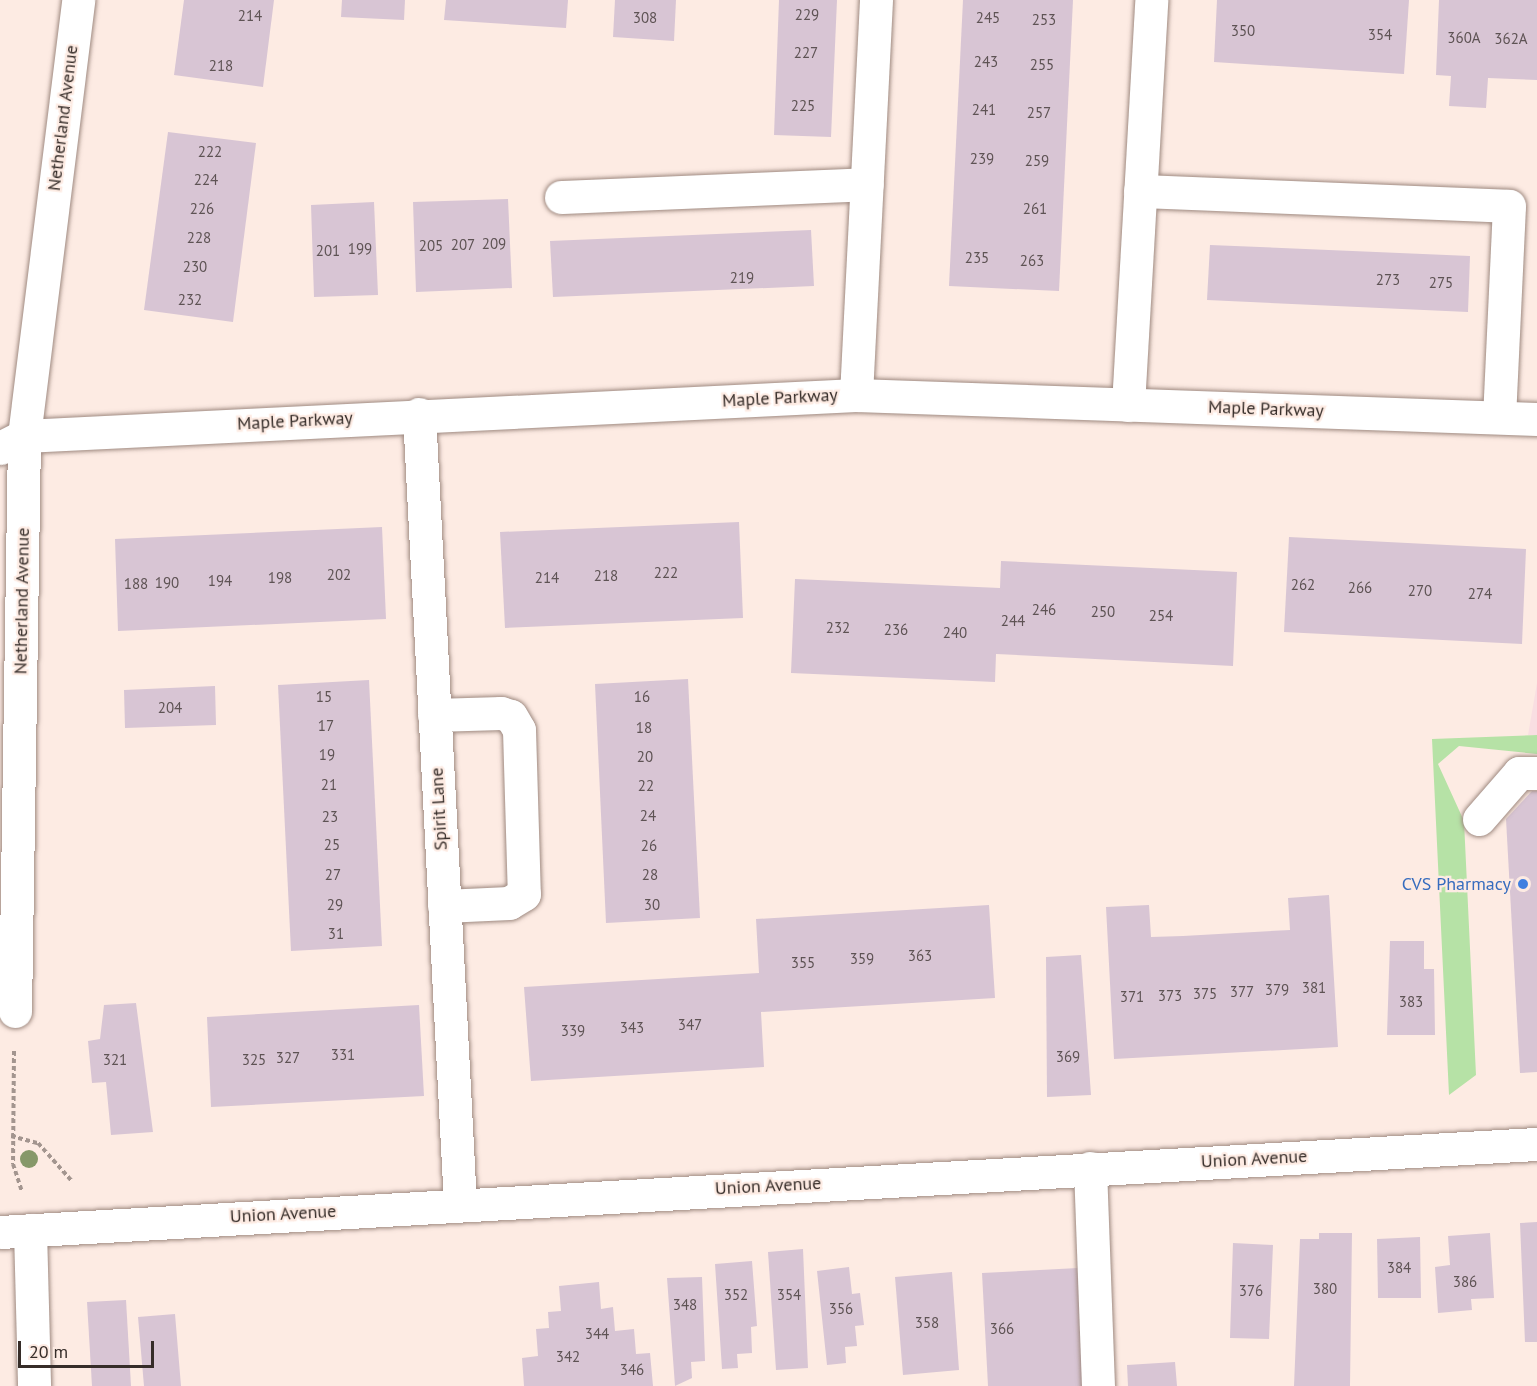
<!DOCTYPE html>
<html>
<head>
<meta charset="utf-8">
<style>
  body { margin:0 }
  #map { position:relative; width:1537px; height:1386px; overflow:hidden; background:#fdebe3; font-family:"PT Sans",sans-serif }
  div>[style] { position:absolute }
  .commercial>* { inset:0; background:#f9dee2 }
  .green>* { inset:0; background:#b6e2a6 }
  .building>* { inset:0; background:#d8c5d4 }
  .path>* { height:4px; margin-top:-2px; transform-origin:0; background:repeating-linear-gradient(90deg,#a3958f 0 4.5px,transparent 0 7.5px) }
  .roads { filter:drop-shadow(0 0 2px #9f8a81) drop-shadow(0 0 2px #9f8a81) }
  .minor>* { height:33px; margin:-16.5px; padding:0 16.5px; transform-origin:16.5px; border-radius:16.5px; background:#fff }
  .trees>* { width:18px; height:18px; margin:-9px; border-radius:50%; background:#869869 }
  .dots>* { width:16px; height:16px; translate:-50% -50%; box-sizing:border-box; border:3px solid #fdebe3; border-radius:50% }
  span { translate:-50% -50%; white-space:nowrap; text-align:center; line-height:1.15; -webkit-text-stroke:4.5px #fdebe3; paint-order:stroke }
  .number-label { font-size:15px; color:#5e5354 }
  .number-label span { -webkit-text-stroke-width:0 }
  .street-label { font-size:18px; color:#362d29 }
  .shop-label { font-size:18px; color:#366cbe }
  .right { translate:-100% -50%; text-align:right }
  .scale { position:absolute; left:18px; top:1341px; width:136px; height:27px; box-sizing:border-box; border:3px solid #362d29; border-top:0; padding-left:8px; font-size:18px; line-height:21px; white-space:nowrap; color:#362d29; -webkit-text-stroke:4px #fdebe3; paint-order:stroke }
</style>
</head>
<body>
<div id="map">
  <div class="commercial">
    <div style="clip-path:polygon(1537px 683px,1537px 735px,1528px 735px)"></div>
  </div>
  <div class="green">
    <div style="clip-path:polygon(1537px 735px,1537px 754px,1459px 746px,1438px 764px,1464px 821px,1476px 1075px,1449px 1095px,1432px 739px)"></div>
  </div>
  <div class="building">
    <div style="clip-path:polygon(184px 0,274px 0,263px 87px,174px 75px)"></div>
    <div style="clip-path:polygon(342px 0,405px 0,404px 20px,341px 17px)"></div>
    <div style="clip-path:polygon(446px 0,568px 0,566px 28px,444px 20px)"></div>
    <div style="clip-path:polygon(615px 0,676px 0,674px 41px,613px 37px)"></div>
    <div style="clip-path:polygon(779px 0,837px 0,831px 137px,774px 135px)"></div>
    <div style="clip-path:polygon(963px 0,1073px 0,1059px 291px,949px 286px)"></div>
    <div style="clip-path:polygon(1217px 0,1409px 0,1404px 74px,1214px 62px)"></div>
    <div style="clip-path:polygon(1439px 0,1537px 0,1537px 80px,1488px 78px,1486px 108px,1449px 106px,1451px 76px,1436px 75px)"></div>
    <div style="clip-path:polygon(168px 132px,256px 143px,233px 322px,144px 310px)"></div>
    <div style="clip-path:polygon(508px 199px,512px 288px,416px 292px,413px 202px)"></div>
    <div style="clip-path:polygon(374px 202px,378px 295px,314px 297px,311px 205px)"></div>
    <div style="clip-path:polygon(811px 230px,814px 286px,553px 297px,550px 241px)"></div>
    <div style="clip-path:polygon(1210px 245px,1470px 256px,1468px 312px,1207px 300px)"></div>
    <div style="clip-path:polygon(739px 522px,743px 618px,505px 628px,500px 532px)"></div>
    <div style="clip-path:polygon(382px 527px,386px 619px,118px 631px,115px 539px)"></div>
    <div style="clip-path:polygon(1289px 537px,1526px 549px,1522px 644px,1284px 632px)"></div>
    <div style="clip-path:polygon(1001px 561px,1237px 572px,1233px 666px,996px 654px,995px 682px,791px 673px,795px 579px,1000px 588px)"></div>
    <div style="clip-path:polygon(688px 679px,700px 918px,606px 923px,595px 684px)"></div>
    <div style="clip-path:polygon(369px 680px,382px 946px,291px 951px,278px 685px)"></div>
    <div style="clip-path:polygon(215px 686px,216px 725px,125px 728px,124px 690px)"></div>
    <div style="clip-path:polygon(1532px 791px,1537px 791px,1537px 1072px,1520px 1073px,1506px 819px)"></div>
    <div style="clip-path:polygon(1329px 895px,1338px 1047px,1114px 1059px,1106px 907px,1149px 905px,1151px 937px,1183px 936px,1290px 930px,1288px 898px)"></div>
    <div style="clip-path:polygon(989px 905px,995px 998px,761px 1012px,764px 1067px,531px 1081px,524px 987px,759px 973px,756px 919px)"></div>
    <div style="clip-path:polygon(1390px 941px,1424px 941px,1424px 969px,1434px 969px,1435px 1035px,1387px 1035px)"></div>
    <div style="clip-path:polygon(1081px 955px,1091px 1095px,1047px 1097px,1046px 957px)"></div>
    <div style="clip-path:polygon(136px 1003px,153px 1132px,111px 1135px,106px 1082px,92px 1083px,88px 1041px,100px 1039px,104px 1005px)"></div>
    <div style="clip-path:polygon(419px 1005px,424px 1096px,211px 1107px,207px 1017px)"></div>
    <div style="clip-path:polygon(1537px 1222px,1537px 1342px,1525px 1342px,1520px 1223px)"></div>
    <div style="clip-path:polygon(1319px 1233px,1352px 1233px,1350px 1386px,1294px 1386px,1300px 1239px,1319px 1239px)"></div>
    <div style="clip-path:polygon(1490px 1233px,1494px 1298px,1471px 1299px,1472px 1310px,1438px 1313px,1435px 1267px,1450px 1265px,1448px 1236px)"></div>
    <div style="clip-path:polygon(1420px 1237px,1421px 1298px,1378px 1298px,1377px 1239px)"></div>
    <div style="clip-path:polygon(1233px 1243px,1273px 1245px,1269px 1339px,1230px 1338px)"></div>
    <div style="clip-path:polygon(803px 1249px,808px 1368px,776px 1370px,768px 1252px)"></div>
    <div style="clip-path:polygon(752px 1261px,757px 1326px,751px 1327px,752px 1353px,737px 1354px,738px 1368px,722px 1369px,715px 1264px)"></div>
    <div style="clip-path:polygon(849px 1267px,852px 1294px,860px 1293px,864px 1325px,855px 1326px,857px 1346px,845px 1347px,846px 1363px,827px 1365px,817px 1271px)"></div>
    <div style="clip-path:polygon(1078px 1268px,1083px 1386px,988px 1386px,982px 1273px)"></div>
    <div style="clip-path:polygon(952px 1272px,959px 1370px,903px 1375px,895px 1277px)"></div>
    <div style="clip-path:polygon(702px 1277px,705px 1361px,691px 1362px,692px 1378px,675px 1386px,667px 1278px)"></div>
    <div style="clip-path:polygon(599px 1282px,601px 1309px,613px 1307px,615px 1331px,634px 1329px,636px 1354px,650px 1353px,653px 1386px,524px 1386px,522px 1358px,538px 1356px,536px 1329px,549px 1328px,548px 1312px,561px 1311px,559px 1286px)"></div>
    <div style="clip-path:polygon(126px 1300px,131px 1386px,92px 1386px,87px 1302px)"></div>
    <div style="clip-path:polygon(175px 1314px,181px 1386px,144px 1386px,138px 1317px)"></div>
    <div style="clip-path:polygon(1175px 1362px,1177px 1386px,1128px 1386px,1127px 1365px)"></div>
  </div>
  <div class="path">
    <div style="left:14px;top:1051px;width:113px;rotate:90.5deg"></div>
    <div style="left:13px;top:1164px;width:29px;rotate:72deg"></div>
    <div style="left:11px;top:1136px;width:28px;rotate:15deg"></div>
    <div style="left:38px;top:1143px;width:50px;rotate:48.3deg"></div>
  </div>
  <div class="roads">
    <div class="minor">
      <div style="left:1140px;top:191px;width:369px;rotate:2.3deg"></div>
      <div style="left:1509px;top:206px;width:211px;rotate:92.7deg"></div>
      <div style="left:561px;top:197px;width:306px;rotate:-2.4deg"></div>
      <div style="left:856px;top:395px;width:396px;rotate:-87.1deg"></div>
      <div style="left:1128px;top:405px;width:406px;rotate:-86.7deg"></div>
      <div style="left:419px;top:414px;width:791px;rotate:87.03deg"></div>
      <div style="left:0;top:448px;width:27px;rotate:-27deg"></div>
      <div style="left:24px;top:436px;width:833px;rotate:-2.82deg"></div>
      <div style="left:856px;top:395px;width:681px;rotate:2.02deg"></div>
      <div style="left:434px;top:715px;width:67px;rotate:-1.7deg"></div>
      <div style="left:501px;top:713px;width:10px;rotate:17deg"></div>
      <div style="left:511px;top:716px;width:16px;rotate:60deg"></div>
      <div style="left:519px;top:730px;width:164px;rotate:88.3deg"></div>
      <div style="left:524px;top:894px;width:17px;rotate:149deg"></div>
      <div style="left:509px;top:903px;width:65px;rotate:177.4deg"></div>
      <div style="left:1479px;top:819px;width:61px;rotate:-49deg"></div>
      <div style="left:1519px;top:773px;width:18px"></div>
      <div style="left:15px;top:1011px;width:575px;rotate:-89.1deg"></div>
      <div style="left:24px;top:436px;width:439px;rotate:-82.9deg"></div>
      <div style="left:1090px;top:1168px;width:218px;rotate:87.9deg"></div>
      <div style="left:30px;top:1230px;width:156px;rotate:88.5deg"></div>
      <div style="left:0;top:1232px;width:1540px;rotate:-3.28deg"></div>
    </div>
  </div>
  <div class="trees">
    <div style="left:29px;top:1159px"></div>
  </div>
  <div class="dots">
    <div style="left:1523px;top:884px;background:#3f7fe0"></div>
  </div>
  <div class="number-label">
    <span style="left:807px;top:15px">229</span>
    <span style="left:250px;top:16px">214</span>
    <span style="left:645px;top:18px">308</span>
    <span style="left:988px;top:18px">245</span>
    <span style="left:1044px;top:20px">253</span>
    <span style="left:1243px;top:31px">350</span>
    <span style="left:1380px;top:35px">354</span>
    <span style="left:1464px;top:38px">360A</span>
    <span style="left:1511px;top:39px">362A</span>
    <span style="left:806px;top:53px">227</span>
    <span style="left:986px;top:62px">243</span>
    <span style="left:1042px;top:65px">255</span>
    <span style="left:221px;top:66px">218</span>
    <span style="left:803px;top:106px">225</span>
    <span style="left:984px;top:110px">241</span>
    <span style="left:1039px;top:113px">257</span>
    <span style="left:210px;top:152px">222</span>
    <span style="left:982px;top:159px">239</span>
    <span style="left:1037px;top:161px">259</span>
    <span style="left:206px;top:180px">224</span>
    <span style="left:202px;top:209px">226</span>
    <span style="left:1035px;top:209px">261</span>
    <span style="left:199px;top:238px">228</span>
    <span style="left:494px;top:244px">209</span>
    <span style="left:463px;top:245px">207</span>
    <span style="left:431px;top:246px">205</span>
    <span style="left:360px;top:249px">199</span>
    <span style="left:328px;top:251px">201</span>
    <span style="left:977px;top:258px">235</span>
    <span style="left:1032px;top:261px">263</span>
    <span style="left:195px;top:267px">230</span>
    <span style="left:742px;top:278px">219</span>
    <span style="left:1388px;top:280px">273</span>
    <span style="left:1441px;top:283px">275</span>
    <span style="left:190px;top:300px">232</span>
    <span style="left:666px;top:573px">222</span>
    <span style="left:339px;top:575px">202</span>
    <span style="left:606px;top:576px">218</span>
    <span style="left:280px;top:578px">198</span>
    <span style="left:547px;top:578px">214</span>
    <span style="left:220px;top:581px">194</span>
    <span style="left:167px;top:583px">190</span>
    <span style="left:136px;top:584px">188</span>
    <span style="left:1303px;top:585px">262</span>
    <span style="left:1360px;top:588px">266</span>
    <span style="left:1420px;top:591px">270</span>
    <span style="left:1480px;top:594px">274</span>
    <span style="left:1044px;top:610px">246</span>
    <span style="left:1103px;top:612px">250</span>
    <span style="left:1161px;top:616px">254</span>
    <span style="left:1013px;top:621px">244</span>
    <span style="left:838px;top:628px">232</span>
    <span style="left:896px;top:630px">236</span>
    <span style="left:955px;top:633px">240</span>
    <span style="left:324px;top:697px">15</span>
    <span style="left:642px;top:697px">16</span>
    <span style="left:170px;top:708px">204</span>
    <span style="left:326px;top:726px">17</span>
    <span style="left:644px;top:728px">18</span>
    <span style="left:327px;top:755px">19</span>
    <span style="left:645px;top:757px">20</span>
    <span style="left:329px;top:785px">21</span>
    <span style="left:646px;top:786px">22</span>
    <span style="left:648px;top:816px">24</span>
    <span style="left:330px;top:817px">23</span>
    <span style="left:332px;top:845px">25</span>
    <span style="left:649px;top:846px">26</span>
    <span style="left:333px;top:875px">27</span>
    <span style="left:650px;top:875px">28</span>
    <span style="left:335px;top:905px">29</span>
    <span style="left:652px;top:905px">30</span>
    <span style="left:336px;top:934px">31</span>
    <span style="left:920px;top:956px">363</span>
    <span style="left:862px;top:959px">359</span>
    <span style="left:803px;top:963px">355</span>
    <span style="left:1314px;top:988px">381</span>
    <span style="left:1277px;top:990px">379</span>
    <span style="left:1242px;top:992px">377</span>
    <span style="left:1205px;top:994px">375</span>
    <span style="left:1170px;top:996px">373</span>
    <span style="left:1132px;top:997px">371</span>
    <span style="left:1411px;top:1002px">383</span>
    <span style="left:690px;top:1025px">347</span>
    <span style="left:632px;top:1028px">343</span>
    <span style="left:573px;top:1031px">339</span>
    <span style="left:343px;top:1055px">331</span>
    <span style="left:1068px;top:1057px">369</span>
    <span style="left:288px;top:1058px">327</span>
    <span style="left:115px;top:1060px">321</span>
    <span style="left:254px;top:1060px">325</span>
    <span style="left:1399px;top:1268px">384</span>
    <span style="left:1465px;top:1282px">386</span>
    <span style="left:1325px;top:1289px">380</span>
    <span style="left:1251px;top:1291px">376</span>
    <span style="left:736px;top:1295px">352</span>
    <span style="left:789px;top:1295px">354</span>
    <span style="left:685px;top:1305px">348</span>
    <span style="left:841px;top:1309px">356</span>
    <span style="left:927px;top:1323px">358</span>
    <span style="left:1002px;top:1329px">366</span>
    <span style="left:597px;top:1334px">344</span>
    <span style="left:568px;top:1357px">342</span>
    <span style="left:632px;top:1370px">346</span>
  </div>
  <div class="street-label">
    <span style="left:63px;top:118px;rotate:-83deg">Netherland Avenue</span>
    <span style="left:780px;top:398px;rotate:-3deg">Maple Parkway</span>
    <span style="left:1266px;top:409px;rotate:2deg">Maple Parkway</span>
    <span style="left:295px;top:421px;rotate:-3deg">Maple Parkway</span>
    <span style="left:22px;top:601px;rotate:-89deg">Netherland Avenue</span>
    <span style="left:439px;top:809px;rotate:-93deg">Spirit Lane</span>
    <span style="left:1254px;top:1159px;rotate:-3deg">Union Avenue</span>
    <span style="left:768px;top:1186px;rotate:-3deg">Union Avenue</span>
    <span style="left:283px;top:1214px;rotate:-3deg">Union Avenue</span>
  </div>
  <div class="shop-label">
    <span class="right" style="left:1511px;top:884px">CVS Pharmacy</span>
  </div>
  <div class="scale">20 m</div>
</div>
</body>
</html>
